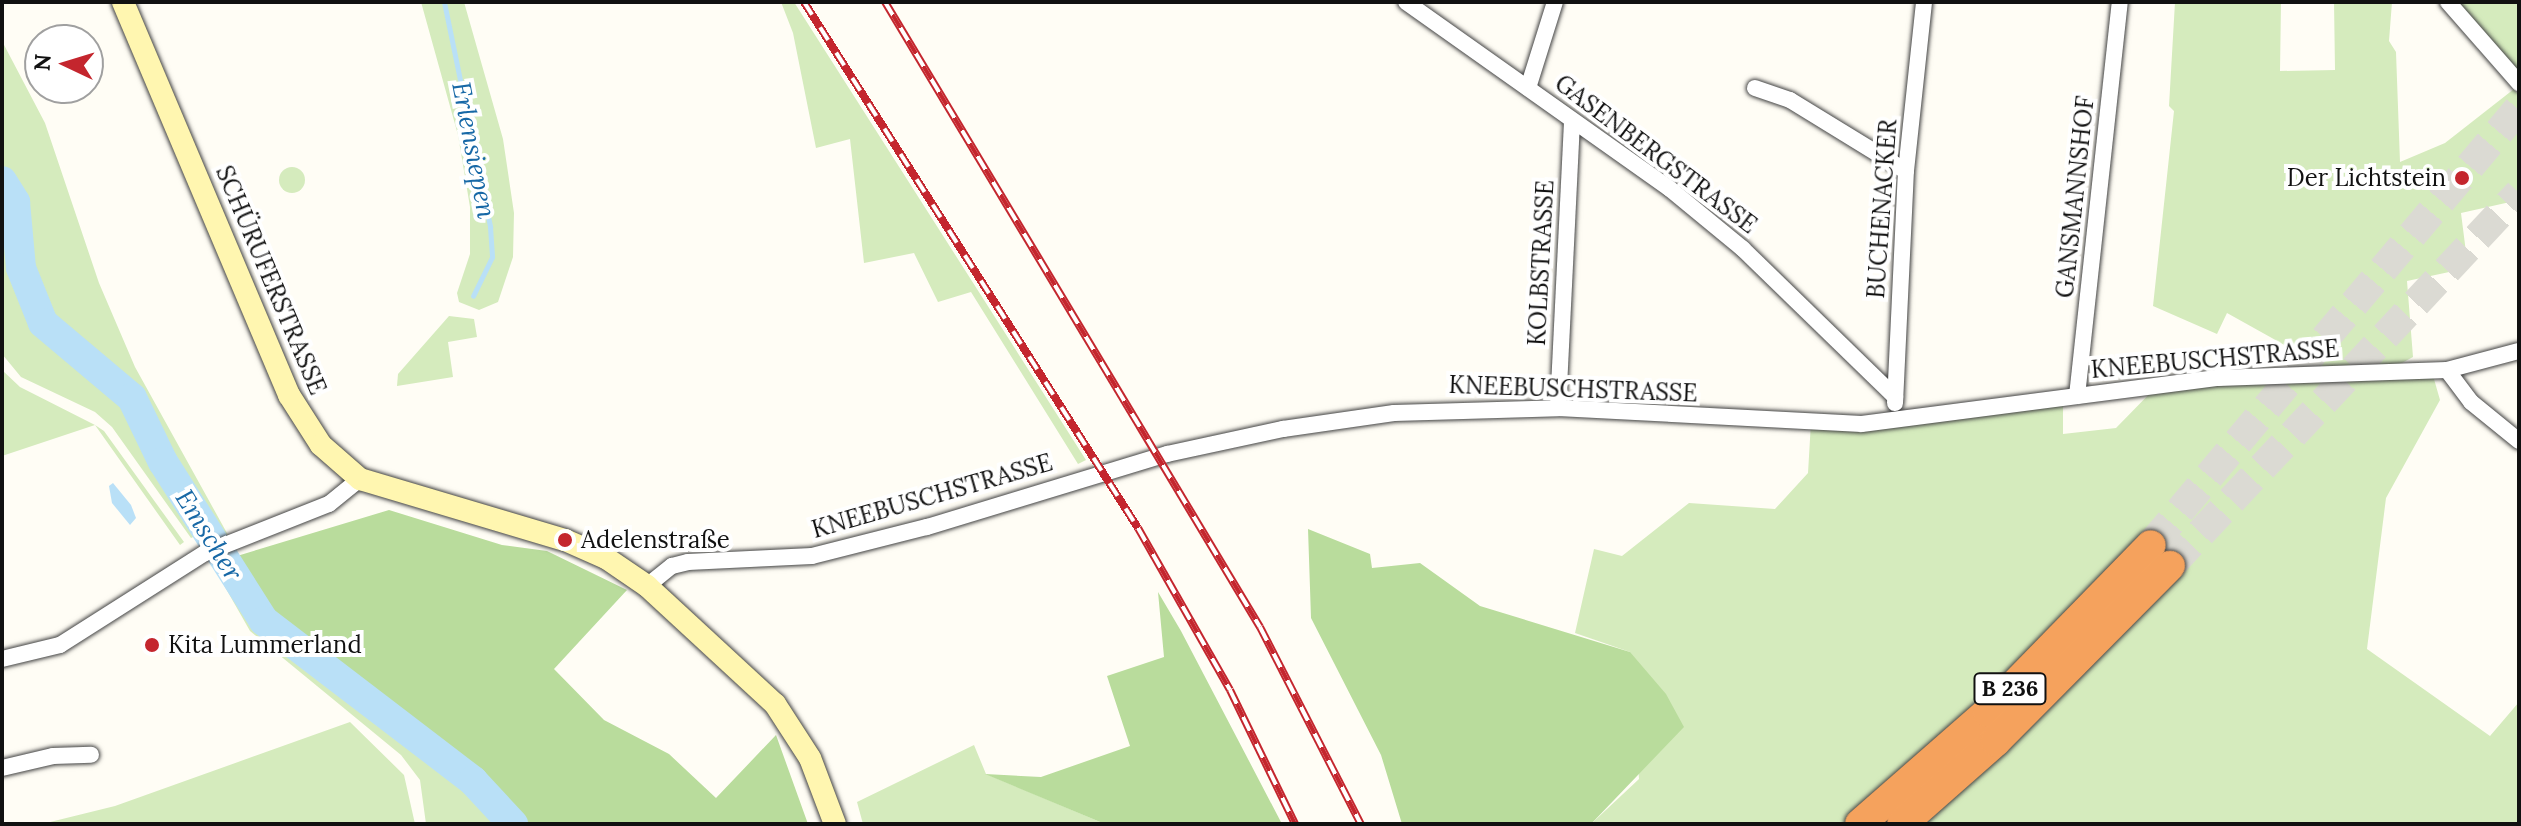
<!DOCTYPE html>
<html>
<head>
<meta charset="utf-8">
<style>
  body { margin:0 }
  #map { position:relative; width:2521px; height:826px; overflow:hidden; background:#fffdf5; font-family:Lora,serif }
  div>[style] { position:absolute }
  .green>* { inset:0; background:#d5ebbd }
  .round { border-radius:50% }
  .forest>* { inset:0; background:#b9dc9c }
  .water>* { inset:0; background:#b9e0f7 }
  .stream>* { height:5px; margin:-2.5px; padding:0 2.5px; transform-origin:2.5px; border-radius:2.5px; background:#b9e0f7 }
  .river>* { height:30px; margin:-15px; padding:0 15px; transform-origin:15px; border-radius:15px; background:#b9e0f7 }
  .highway-tunnel>* { height:30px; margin-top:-15px; transform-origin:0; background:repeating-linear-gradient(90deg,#dbdad3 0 30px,transparent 0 45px) }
  .roads { filter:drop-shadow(0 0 2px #444) drop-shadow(0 0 2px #444) }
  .street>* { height:16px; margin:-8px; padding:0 8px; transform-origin:8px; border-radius:8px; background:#fff }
  .secondary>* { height:22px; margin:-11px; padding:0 11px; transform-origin:11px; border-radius:11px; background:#fff6b0 }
  .highway>* { height:30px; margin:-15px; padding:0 15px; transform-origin:15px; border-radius:15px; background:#f5a25d }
  .rail>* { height:8px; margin-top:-4px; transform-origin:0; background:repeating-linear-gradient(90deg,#fff 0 15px,#c4262e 0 30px); box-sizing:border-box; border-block:2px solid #c4262e }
  .dots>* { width:22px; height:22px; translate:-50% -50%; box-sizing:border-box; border:4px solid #fff; border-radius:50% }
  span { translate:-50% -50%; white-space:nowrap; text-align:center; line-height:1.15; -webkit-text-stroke:8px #fff; paint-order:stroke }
  .shield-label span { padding:2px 6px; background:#fff; border:2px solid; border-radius:6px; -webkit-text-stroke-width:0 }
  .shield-label { font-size:22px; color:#111; font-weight:700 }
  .street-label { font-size:24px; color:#111 }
  .poi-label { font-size:24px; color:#111 }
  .right { translate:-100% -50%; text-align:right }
  .left { translate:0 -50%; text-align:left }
  .water-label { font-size:26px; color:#1768a6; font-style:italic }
  .frame { position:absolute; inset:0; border:4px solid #111; pointer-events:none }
  .north { position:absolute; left:24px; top:24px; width:80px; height:80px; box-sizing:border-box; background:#fff; border:2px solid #a0a0a0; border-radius:50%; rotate:274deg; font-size:22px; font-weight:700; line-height:32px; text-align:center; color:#111 }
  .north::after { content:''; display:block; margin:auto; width:28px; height:36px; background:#c4262e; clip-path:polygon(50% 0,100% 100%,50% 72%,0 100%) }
</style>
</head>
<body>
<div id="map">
  <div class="green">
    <div style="clip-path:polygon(421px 2px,464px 2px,503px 139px,514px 213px,513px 257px,498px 302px,479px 310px,459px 302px,457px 293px,470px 254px,470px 207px,458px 135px)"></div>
    <div style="clip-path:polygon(781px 2px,794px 2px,1086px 460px,1078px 464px,971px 292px,938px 302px,914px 253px,864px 263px,850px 139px,816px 148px,793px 33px)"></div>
    <div style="clip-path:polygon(2175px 2px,2281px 2px,2280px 71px,2335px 70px,2334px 2px,2392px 2px,2389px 41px,2396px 52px,2400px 162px,2445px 143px,2514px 89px,2519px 96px,2519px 200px,2461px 213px,2468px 268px,2407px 281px,2413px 357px,2398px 365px,2432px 372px,2440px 400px,2386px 498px,2367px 649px,2490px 736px,2519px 702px,2519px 824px,1591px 824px,1639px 779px,1630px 652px,1575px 633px,1594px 549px,1622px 556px,1689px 503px,1775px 509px,1808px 473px,1811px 422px,2063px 397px,2063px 434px,2116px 428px,2159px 384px,2329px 370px,2227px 313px,2217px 334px,2153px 306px,2174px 111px,2169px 106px)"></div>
    <div style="clip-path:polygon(2458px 2px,2519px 2px,2519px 77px)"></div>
    <div style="clip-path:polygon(2px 41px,45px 123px,99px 283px,135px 367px,279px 627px,475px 772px,518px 824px,426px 824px,420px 780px,401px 755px,250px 631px,196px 536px,191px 538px,112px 427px,95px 412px,21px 377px,2px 354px)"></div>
    <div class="round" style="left:279px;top:167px;width:26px;height:26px"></div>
    <div style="clip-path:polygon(449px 316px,474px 319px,477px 337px,448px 342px,453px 377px,397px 386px,398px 374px)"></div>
    <div style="clip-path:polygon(2px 370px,20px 387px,95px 425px,104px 431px,184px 542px,180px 545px,95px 425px,2px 456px)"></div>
    <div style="clip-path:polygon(350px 722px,404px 775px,415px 824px,42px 824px,115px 806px)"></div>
    <div style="clip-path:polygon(974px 745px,986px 774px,1105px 824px,863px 824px,857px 802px)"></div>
  </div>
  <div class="forest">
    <div style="clip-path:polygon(389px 510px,502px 545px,547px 551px,627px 590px,554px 669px,604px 720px,669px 754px,716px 798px,776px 735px,808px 824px,518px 824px,475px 772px,279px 628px,237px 556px)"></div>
    <div style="clip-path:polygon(1308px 529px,1370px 554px,1372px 568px,1420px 563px,1480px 606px,1630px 652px,1666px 694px,1684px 727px,1591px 824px,1402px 824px,1381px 755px,1311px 618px)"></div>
    <div style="clip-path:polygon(1158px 592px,1181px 631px,1282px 824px,1105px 824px,985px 774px,1041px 777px,1130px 746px,1107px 676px,1164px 657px)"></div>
  </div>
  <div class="water">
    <div style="clip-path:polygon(113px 483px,131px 505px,136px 518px,130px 525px,112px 503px,109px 486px)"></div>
  </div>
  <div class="stream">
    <div style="left:444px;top:2px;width:230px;rotate:78.4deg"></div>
    <div style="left:490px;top:227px;width:30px;rotate:86deg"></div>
    <div style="left:492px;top:257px;width:43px;rotate:116deg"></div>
  </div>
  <div class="river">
    <div style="left:2px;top:181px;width:25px;rotate:58deg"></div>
    <div style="left:15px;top:202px;width:66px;rotate:84.8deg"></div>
    <div style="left:21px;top:268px;width:59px;rotate:68.2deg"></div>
    <div style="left:43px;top:323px;width:116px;rotate:40.1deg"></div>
    <div style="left:132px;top:398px;width:71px;rotate:64.2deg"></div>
    <div style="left:163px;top:462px;width:188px;rotate:57.6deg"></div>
    <div style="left:264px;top:621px;width:263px;rotate:37.4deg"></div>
    <div style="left:473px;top:781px;width:59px;rotate:47.1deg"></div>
  </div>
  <div class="highway-tunnel">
    <div style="left:2151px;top:545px;width:571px;rotate:-49.9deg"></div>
    <div style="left:2170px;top:566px;width:511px;rotate:-46.9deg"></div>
  </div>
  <div class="roads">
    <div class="street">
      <div style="left:1406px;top:2px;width:324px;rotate:35.3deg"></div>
      <div style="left:1670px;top:189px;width:94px;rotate:39.4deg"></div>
      <div style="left:1743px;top:249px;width:212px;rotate:44.2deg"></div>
      <div style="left:2448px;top:2px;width:108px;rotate:48.8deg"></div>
      <div style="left:1528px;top:88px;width:90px;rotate:-72.6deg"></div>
      <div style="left:1755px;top:88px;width:37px;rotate:19deg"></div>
      <div style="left:1790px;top:100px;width:136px;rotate:31.5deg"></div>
      <div style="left:2447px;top:370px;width:40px;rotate:53deg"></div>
      <div style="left:2471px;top:402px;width:62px;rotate:39.1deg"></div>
      <div style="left:2077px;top:396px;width:396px;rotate:-83.8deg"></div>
      <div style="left:1895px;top:403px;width:232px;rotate:-87.3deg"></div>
      <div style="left:1906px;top:171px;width:170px;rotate:-83.9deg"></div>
      <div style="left:1558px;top:408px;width:287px;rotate:-87.2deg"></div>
      <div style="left:647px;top:586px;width:32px;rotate:-39deg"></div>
      <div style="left:672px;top:566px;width:16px;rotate:-14deg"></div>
      <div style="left:688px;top:562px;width:124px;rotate:-2.8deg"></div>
      <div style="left:812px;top:556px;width:119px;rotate:-14.2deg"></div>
      <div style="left:927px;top:527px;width:251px;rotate:-16.9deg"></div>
      <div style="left:1167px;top:454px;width:119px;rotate:-12.2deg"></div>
      <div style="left:1283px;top:429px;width:112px;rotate:-8.2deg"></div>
      <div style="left:1394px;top:413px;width:164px;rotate:-1.7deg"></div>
      <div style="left:1558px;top:408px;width:304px;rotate:3deg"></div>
      <div style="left:1862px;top:424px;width:359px;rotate:-7.4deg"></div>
      <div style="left:2218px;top:378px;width:229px;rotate:-2deg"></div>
      <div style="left:2447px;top:370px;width:74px;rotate:-14.8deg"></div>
      <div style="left:2px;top:659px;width:60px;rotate:-13.6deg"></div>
      <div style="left:60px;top:645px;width:172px;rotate:-32.4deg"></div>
      <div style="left:205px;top:553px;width:133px;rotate:-21.6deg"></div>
      <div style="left:329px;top:504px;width:40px;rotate:-39deg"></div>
      <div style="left:2px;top:768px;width:52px;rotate:-13.2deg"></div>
      <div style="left:53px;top:756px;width:38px;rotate:-2deg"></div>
    </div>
    <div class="secondary">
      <div style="left:123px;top:2px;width:427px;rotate:67.1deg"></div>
      <div style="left:289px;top:395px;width:59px;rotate:57.4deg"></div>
      <div style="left:321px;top:445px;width:52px;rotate:41.1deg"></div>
      <div style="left:360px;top:479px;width:214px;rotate:16.6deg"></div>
      <div style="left:565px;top:540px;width:45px;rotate:23.7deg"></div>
      <div style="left:606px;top:558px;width:50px;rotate:34.3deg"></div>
      <div style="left:647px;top:586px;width:174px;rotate:42.7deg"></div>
      <div style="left:775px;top:704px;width:64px;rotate:57.1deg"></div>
      <div style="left:810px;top:758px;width:71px;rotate:69.3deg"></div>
    </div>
    <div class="highway">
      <div style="left:1860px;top:824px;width:170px;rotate:-41.2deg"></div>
      <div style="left:1988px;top:712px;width:233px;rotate:-45.7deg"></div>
      <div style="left:1902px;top:824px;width:125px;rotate:-41.4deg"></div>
      <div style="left:1996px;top:741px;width:247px;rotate:-45.2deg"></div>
    </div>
  </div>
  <div class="rail">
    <div style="left:804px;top:2px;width:623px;rotate:57.59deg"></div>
    <div style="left:1138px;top:528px;width:186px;rotate:60.4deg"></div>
    <div style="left:1230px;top:690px;width:149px;rotate:64.1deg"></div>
    <div style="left:885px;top:2px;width:729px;rotate:59.04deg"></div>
    <div style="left:1260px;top:627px;width:221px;rotate:62.9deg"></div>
  </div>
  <div class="dots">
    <div style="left:2462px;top:178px;background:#c4262e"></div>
    <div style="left:565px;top:540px;background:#c4262e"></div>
    <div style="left:152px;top:645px;background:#c4262e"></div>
  </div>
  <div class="shield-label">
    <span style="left:2010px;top:689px">B 236</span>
  </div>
  <div class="street-label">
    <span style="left:1656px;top:154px;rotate:37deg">GASENBERGSTRASSE</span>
    <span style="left:2075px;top:197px;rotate:-84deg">GANSMANNSHOF</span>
    <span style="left:1882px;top:209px;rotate:-86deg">BUCHENACKER</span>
    <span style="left:1541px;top:263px;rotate:-87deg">KOLBSTRASSE</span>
    <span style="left:271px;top:280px;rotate:67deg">SCHÜRUFERSTRASSE</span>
    <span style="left:2215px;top:359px;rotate:-5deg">KNEEBUSCHSTRASSE</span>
    <span style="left:1573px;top:389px;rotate:2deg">KNEEBUSCHSTRASSE</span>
    <span style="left:932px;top:496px;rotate:-16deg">KNEEBUSCHSTRASSE</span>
  </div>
  <div class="poi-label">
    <span class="right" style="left:2446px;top:178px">Der Lichtstein</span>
    <span class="left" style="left:581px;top:540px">Adelenstraße</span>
    <span class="left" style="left:168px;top:645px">Kita Lummerland</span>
  </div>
  <div class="water-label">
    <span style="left:474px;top:150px;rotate:79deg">Erlensiepen</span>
    <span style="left:209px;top:535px;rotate:58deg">Emscher</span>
  </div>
  <div class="frame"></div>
  <div class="north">N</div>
</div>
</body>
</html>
